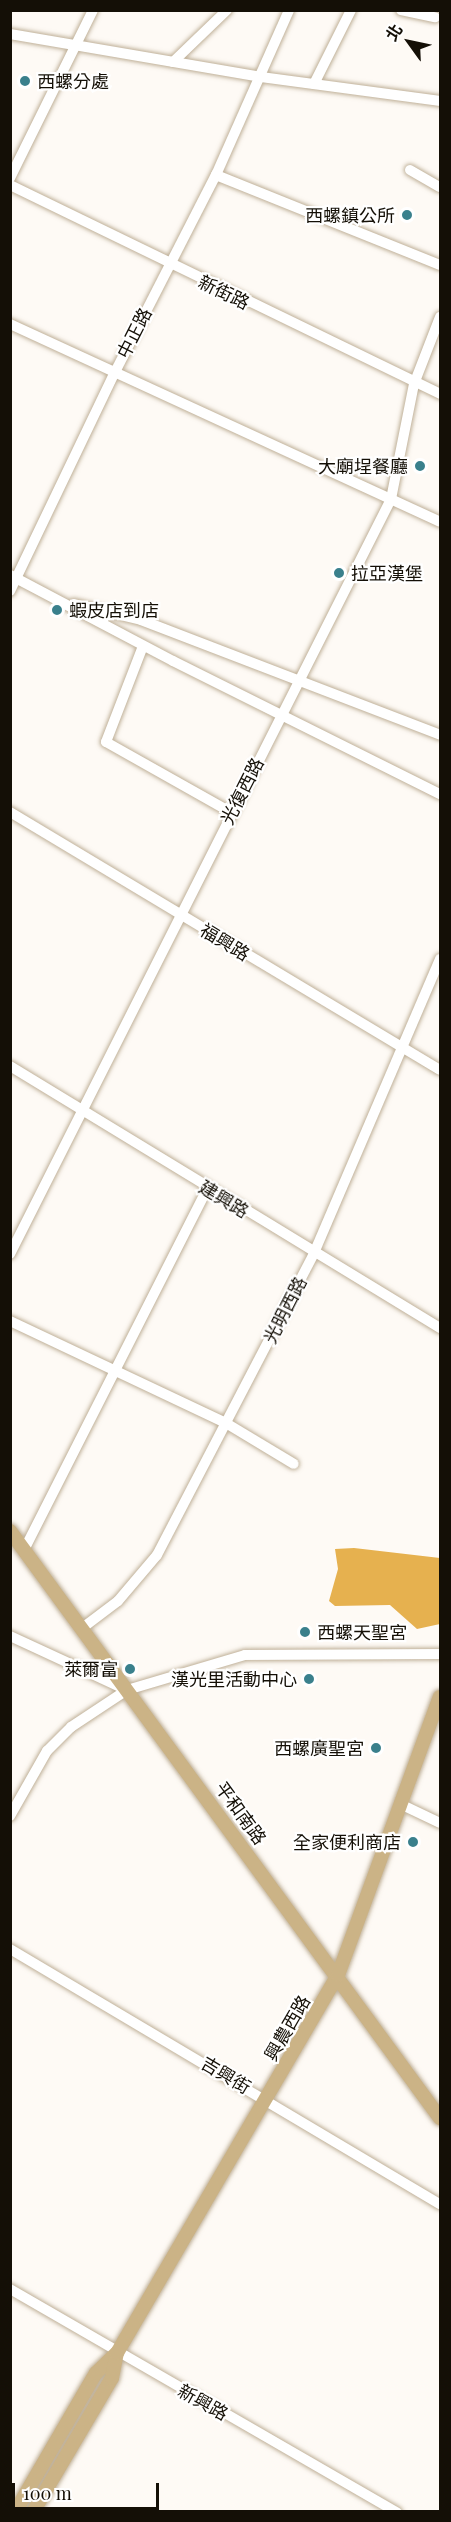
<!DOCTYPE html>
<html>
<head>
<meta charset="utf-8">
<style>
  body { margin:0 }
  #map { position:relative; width:451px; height:2522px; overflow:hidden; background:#fefaf5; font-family:"Playfair Display","Noto Sans TC",serif }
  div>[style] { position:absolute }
  .water>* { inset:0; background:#e6b14f }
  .roads { filter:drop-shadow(0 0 2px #bfb098) drop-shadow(0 0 2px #bfb098) }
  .minor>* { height:10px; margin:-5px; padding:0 5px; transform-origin:5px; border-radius:5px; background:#fff }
  .major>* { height:14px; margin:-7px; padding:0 7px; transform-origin:7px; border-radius:7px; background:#cbb386 }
  .dots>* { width:16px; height:16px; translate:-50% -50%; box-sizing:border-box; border:3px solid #fff; border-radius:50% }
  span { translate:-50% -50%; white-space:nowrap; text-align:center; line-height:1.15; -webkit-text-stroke:4.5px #fff; paint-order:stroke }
  .poi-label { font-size:18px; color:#140f06 }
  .left { translate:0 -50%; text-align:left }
  .right { translate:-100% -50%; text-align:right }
  .street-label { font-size:18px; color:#140f06 }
  .frame { position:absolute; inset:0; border:12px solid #140f06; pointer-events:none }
  .north { position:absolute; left:379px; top:12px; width:60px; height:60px; -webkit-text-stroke:4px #fff; paint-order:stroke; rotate:303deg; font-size:16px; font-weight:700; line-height:24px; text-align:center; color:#140f06 }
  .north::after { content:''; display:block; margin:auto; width:21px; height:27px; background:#140f06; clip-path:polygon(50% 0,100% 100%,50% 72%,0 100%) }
  .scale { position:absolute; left:12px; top:2483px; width:147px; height:27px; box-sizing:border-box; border:3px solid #140f06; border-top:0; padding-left:8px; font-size:18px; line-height:21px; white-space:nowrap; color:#140f06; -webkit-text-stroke:4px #fff; paint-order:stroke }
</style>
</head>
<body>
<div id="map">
  <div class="water">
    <div style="clip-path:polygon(354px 1548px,440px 1558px,440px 1624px,417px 1629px,390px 1605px,335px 1606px,329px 1601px,338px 1569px,335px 1549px)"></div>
  </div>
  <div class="roads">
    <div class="minor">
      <div style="left:401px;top:10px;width:35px;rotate:12deg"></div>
      <div style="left:10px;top:34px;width:255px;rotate:9.7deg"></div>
      <div style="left:261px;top:77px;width:181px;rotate:7.6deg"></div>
      <div style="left:173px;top:62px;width:75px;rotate:-43.9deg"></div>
      <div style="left:314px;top:84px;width:83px;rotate:-63.4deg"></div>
      <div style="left:410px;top:170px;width:34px;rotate:30deg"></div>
      <div style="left:216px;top:175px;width:241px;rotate:21.9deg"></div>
      <div style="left:10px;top:178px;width:187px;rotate:-63.7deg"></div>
      <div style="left:10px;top:185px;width:478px;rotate:25.9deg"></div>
      <div style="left:10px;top:324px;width:473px;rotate:24.7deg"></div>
      <div style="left:10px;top:575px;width:184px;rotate:27.8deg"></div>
      <div style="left:173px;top:661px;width:298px;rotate:26.5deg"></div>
      <div style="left:10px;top:591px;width:241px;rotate:-64.4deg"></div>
      <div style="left:114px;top:374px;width:224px;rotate:-62.9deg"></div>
      <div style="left:216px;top:175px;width:180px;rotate:-66.1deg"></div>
      <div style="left:74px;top:604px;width:69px;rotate:13.4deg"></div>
      <div style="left:141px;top:620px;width:320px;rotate:21deg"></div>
      <div style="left:143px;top:646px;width:103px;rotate:111.1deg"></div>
      <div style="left:106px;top:742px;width:142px;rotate:29.4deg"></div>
      <div style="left:10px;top:812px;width:501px;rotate:30.96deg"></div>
      <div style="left:10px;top:1066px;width:504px;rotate:31.35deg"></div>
      <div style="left:10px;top:1254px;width:846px;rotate:-63.22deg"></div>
      <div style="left:391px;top:499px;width:117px;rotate:-78.7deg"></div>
      <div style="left:414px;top:384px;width:72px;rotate:-68.8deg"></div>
      <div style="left:10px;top:1321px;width:239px;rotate:25.3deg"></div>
      <div style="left:226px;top:1423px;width:79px;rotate:31.1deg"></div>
      <div style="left:24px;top:1550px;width:405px;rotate:-63.1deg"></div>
      <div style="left:81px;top:1629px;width:46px;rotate:-37.1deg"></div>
      <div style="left:118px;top:1601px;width:60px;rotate:-49.7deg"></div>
      <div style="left:157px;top:1555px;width:340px;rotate:-62.5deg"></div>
      <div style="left:314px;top:1253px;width:320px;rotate:-66.8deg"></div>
      <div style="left:10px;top:1636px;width:129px;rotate:24.8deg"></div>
      <div style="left:127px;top:1690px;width:123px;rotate:-16.5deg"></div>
      <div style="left:245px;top:1655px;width:195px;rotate:-0.3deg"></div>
      <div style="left:400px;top:1804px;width:44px;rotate:25.4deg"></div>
      <div style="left:10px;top:1816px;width:75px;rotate:-60.4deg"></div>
      <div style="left:47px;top:1751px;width:34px;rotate:-45deg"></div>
      <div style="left:71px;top:1727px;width:67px;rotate:-33.5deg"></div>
      <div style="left:10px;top:1949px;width:500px;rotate:30.7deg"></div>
      <div style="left:10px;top:2289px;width:447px;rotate:30deg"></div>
    </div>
    <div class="major">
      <div style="left:10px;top:1531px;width:728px;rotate:53.78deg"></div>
      <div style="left:15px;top:2512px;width:161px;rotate:-59.8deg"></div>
      <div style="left:96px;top:2373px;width:29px;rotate:-44deg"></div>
      <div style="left:33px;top:2512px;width:156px;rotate:-59.5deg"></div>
      <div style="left:112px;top:2378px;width:25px;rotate:-79deg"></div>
      <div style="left:117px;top:2353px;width:438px;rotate:-59.7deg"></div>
      <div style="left:338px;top:1975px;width:296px;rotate:-69.9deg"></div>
    </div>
  </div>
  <div class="dots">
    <div style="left:25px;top:81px;background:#3a808c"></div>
    <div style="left:407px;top:215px;background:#3a808c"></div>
    <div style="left:420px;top:466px;background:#3a808c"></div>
    <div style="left:339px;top:573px;background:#3a808c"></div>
    <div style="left:57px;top:610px;background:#3a808c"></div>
    <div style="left:305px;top:1632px;background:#3a808c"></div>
    <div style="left:130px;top:1669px;background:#3a808c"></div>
    <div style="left:309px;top:1679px;background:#3a808c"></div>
    <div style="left:376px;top:1748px;background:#3a808c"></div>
    <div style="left:413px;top:1842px;background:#3a808c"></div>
  </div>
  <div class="poi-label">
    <span class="left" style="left:37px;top:81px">西螺分處</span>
    <span class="right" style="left:395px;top:215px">西螺鎮公所</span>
    <span class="right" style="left:408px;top:466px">大廟埕餐廳</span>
    <span class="left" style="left:351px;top:573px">拉亞漢堡</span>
    <span class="left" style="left:69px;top:610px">蝦皮店到店</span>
    <span class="left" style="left:317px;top:1632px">西螺天聖宮</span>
    <span class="right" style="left:118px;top:1669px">萊爾富</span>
    <span class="right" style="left:297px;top:1679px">漢光里活動中心</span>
    <span class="right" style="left:364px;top:1748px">西螺廣聖宮</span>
    <span class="right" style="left:401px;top:1842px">全家便利商店</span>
  </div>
  <div class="street-label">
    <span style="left:224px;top:292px;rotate:26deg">新街路</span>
    <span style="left:134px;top:333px;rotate:-63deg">中正路</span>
    <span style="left:242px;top:791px;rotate:-63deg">光復西路</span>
    <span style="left:225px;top:942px;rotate:31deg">福興路</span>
    <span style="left:224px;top:1199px;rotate:31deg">建興路</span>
    <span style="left:285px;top:1310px;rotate:-63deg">光明西路</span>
    <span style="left:241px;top:1813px;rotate:54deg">平和南路</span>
    <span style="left:287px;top:2028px;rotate:-60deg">興農西路</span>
    <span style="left:226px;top:2075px;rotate:31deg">吉興街</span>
    <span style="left:203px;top:2402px;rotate:29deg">新興路</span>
  </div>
  <div class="frame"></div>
  <div class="north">北</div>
  <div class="scale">100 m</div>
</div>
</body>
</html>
